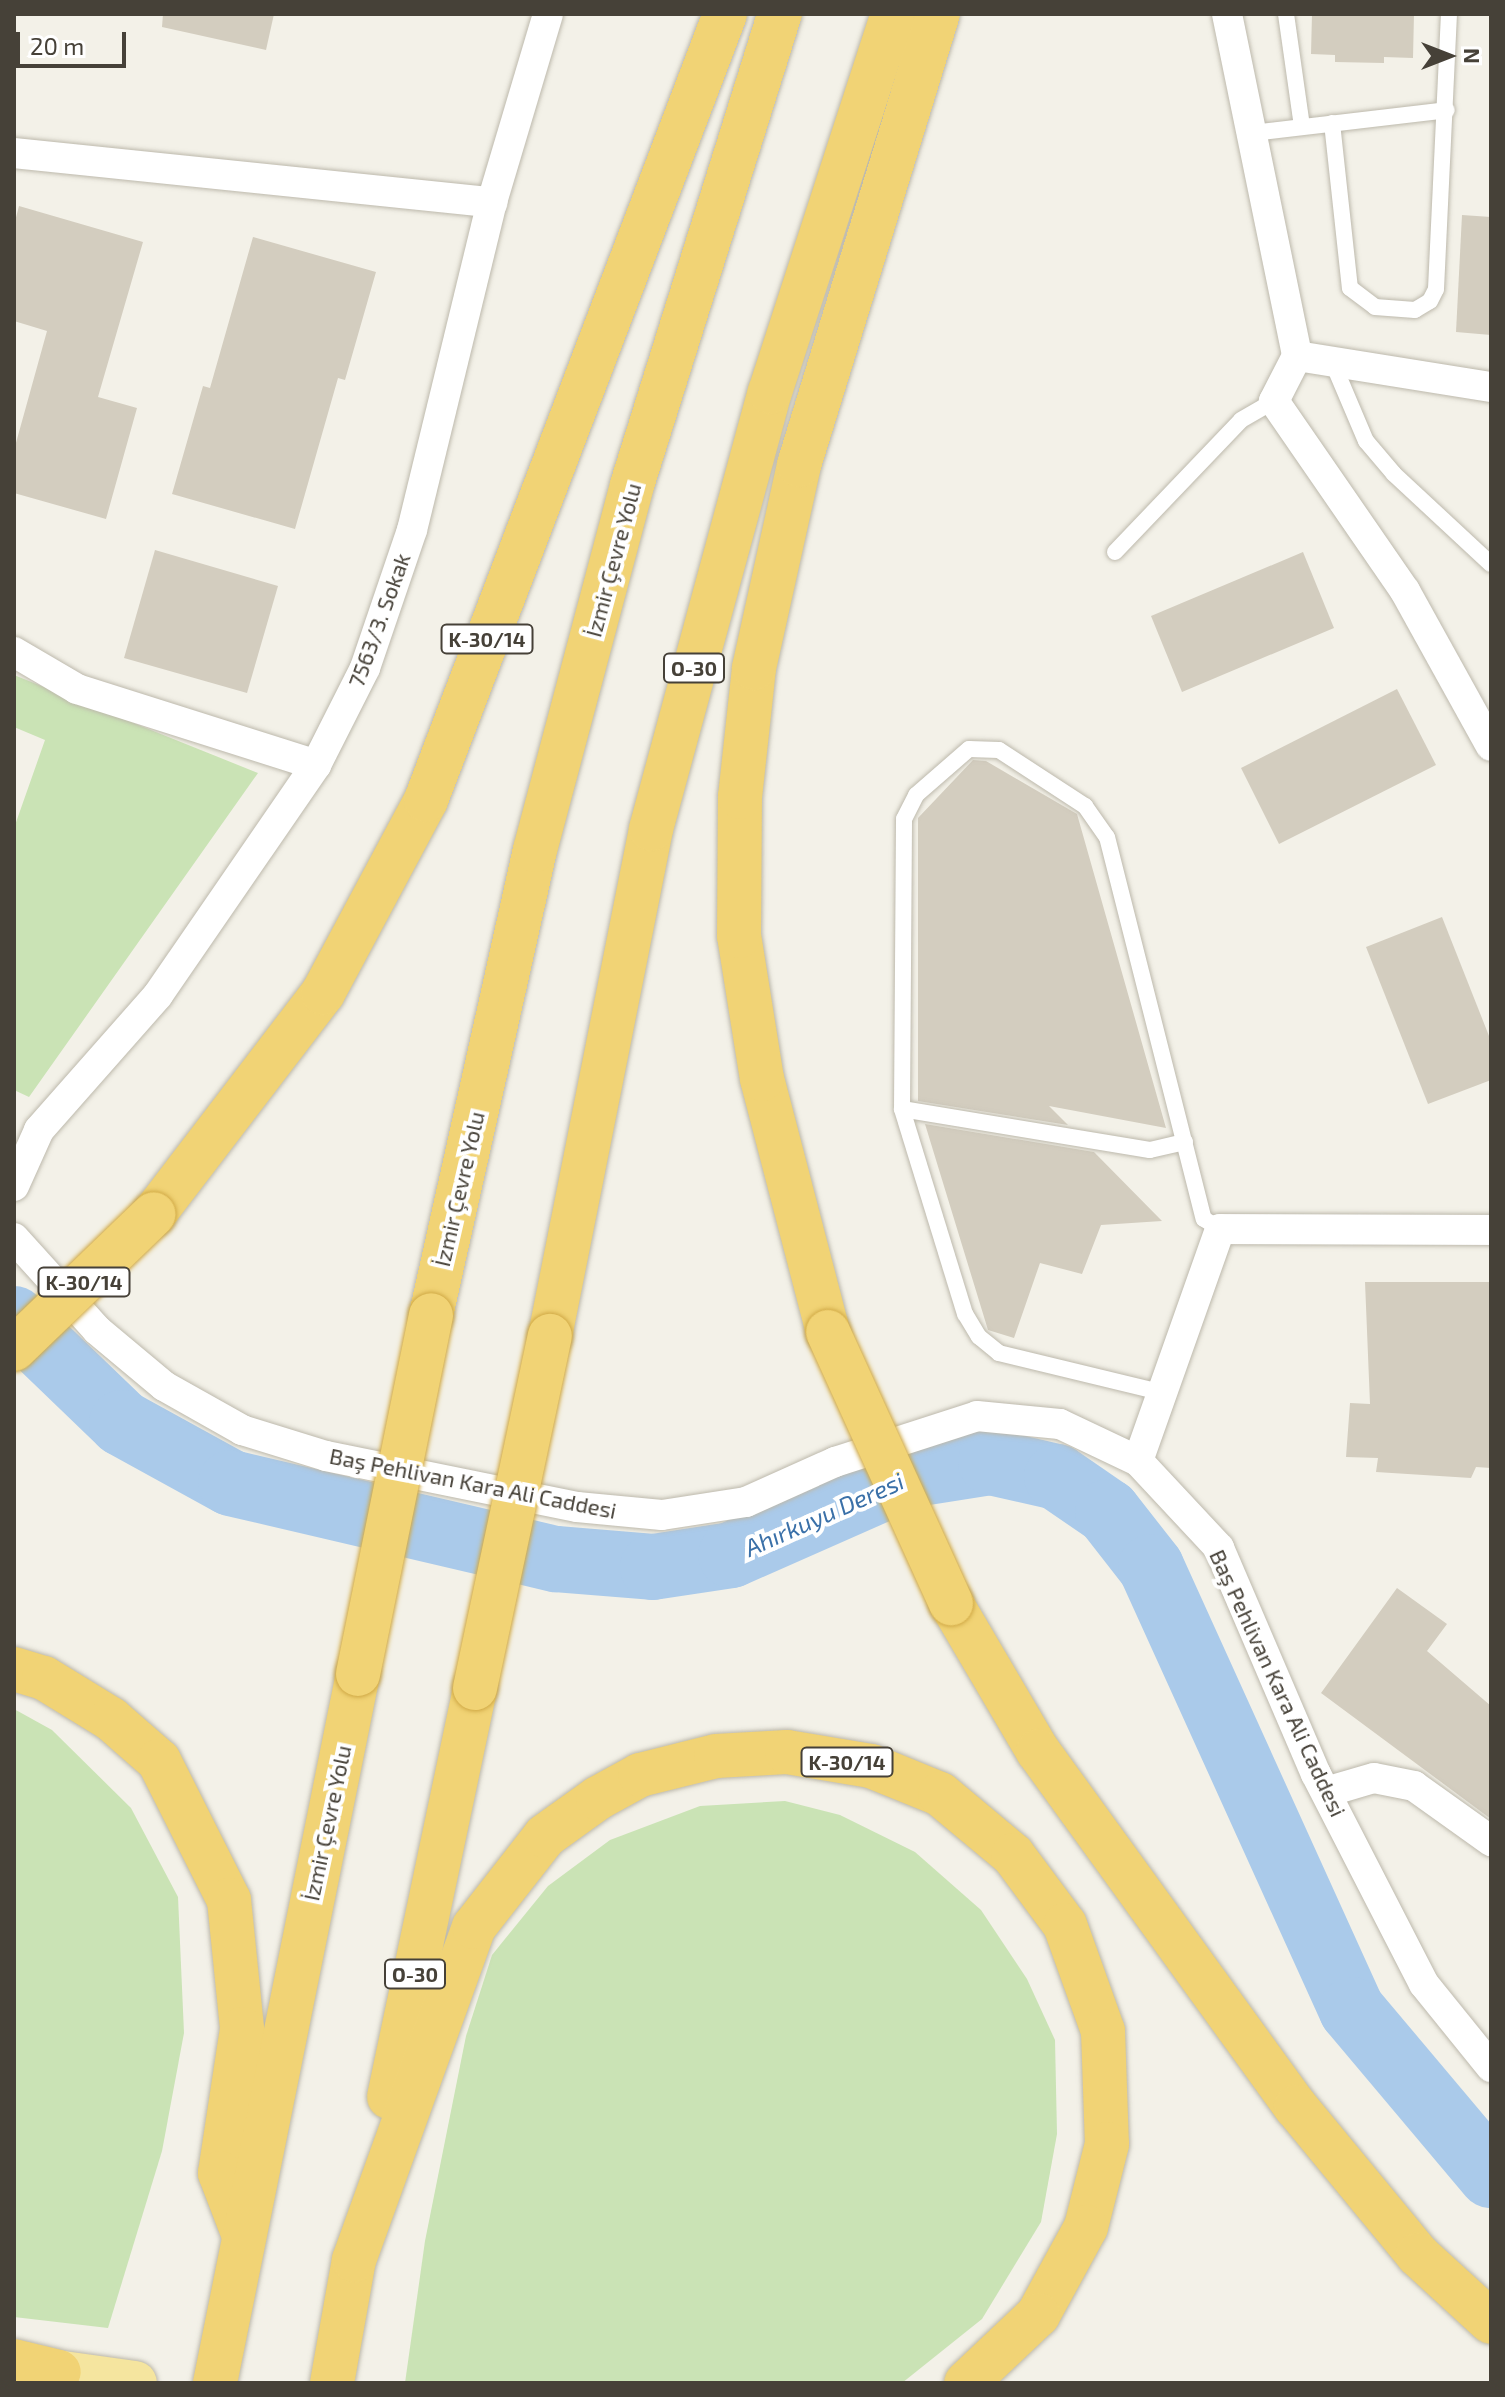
<!DOCTYPE html>
<html>
<head>
<meta charset="utf-8">
<style>
  body { margin:0 }
  #map { position:relative; width:1505px; height:2397px; overflow:hidden; background:#f3f1e8; font-family:"Exo 2",sans-serif }
  div>[style] { position:absolute }
  .green>* { inset:0; background:#cae3b5 }
  .river>* { height:66px; margin:-33px; padding:0 33px; transform-origin:33px; border-radius:33px; background:#aacaea }
  .building>* { inset:0; background:#d3cdbf }
  .roads { filter:drop-shadow(0 0 2px #bdb9ac) drop-shadow(0 0 2px #bdb9ac) }
  .service>* { height:16px; margin:-8px; padding:0 8px; transform-origin:8px; border-radius:8px; background:#fff }
  .minor>* { height:30px; margin:-15px; padding:0 15px; transform-origin:15px; border-radius:15px; background:#fff }
  .primary>* { height:44px; margin:-22px; padding:0 22px; transform-origin:22px; border-radius:22px; background:#f5e59f }
  .motorway>* { height:44px; margin:-22px; padding:0 22px; transform-origin:22px; border-radius:22px; background:#f1d375 }
  .bridges { filter:drop-shadow(0 0 2px #d0a946) drop-shadow(0 0 2px #d0a946) }
  .motorway-bridge>* { height:44px; margin:-22px; padding:0 22px; transform-origin:22px; border-radius:22px; background:#f1d375 }
  span { translate:-50% -50%; white-space:nowrap; text-align:center; line-height:1.15; -webkit-text-stroke:8px #fff; paint-order:stroke }
  .shield-label span { padding:2px 6px; background:#fff; border:2px solid; border-radius:6px; -webkit-text-stroke-width:0 }
  .shield-label { font-size:20px; color:#464138; font-weight:700 }
  .street-label { font-size:22px; color:#464138 }
  .water-label { font-size:24px; color:#3a70a8; font-style:italic }
  .frame { position:absolute; inset:0; border:16px solid #464138; pointer-events:none }
  .north { position:absolute; left:1409px; top:16px; width:80px; height:80px; -webkit-text-stroke:6px #fff; paint-order:stroke; rotate:90deg; font-size:22px; font-weight:700; line-height:32px; text-align:center; color:#464138 }
  .north::after { content:''; display:block; margin:auto; width:28px; height:36px; background:#464138; clip-path:polygon(50% 0,100% 100%,50% 72%,0 100%) }
  .scale { position:absolute; left:16px; top:32px; width:110px; height:36px; box-sizing:border-box; border:4px solid #464138; border-top:0; padding-left:10px; font-size:24px; line-height:28px; white-space:nowrap; color:#464138; -webkit-text-stroke:6px #fff; paint-order:stroke }
</style>
</head>
<body>
<div id="map">
  <div class="green">
    <div style="clip-path:polygon(14px 675px,258px 773px,29px 1097px,14px 1090px,14px 828px,45px 740px,14px 727px)"></div>
    <div style="clip-path:polygon(14px 1709px,52px 1730px,131px 1808px,178px 1897px,184px 2033px,162px 2151px,108px 2328px,14px 2317px)"></div>
    <div style="clip-path:polygon(785px 1801px,840px 1815px,915px 1852px,981px 1910px,1027px 1979px,1055px 2040px,1057px 2134px,1041px 2222px,982px 2319px,902px 2383px,405px 2383px,425px 2241px,466px 2036px,492px 1955px,548px 1886px,610px 1840px,700px 1806px)"></div>
  </div>
  <div class="river">
    <div style="left:14px;top:1319px;width:150px;rotate:43.9deg"></div>
    <div style="left:122px;top:1423px;width:124px;rotate:28.8deg"></div>
    <div style="left:231px;top:1483px;width:334px;rotate:13.2deg"></div>
    <div style="left:556px;top:1559px;width:97px;rotate:4.7deg"></div>
    <div style="left:653px;top:1567px;width:79px;rotate:-8.7deg"></div>
    <div style="left:731px;top:1555px;width:201px;rotate:-23.8deg"></div>
    <div style="left:915px;top:1474px;width:77px;rotate:-9deg"></div>
    <div style="left:991px;top:1462px;width:68px;rotate:12.8deg"></div>
    <div style="left:1057px;top:1477px;width:62px;rotate:34.5deg"></div>
    <div style="left:1108px;top:1512px;width:70px;rotate:52deg"></div>
    <div style="left:1151px;top:1567px;width:486px;rotate:65.6deg"></div>
    <div style="left:1352px;top:2010px;width:216px;rotate:49.9deg"></div>
  </div>
  <div class="building">
    <div style="clip-path:polygon(163px 14px,274px 14px,266px 50px,162px 27px)"></div>
    <div style="clip-path:polygon(1312px 14px,1414px 14px,1413px 58px,1384px 57px,1384px 63px,1335px 62px,1335px 55px,1311px 54px)"></div>
    <div style="clip-path:polygon(19px 206px,143px 242px,98px 397px,137px 408px,106px 519px,14px 493px,14px 450px,47px 331px,14px 321px,14px 225px)"></div>
    <div style="clip-path:polygon(1462px 215px,1491px 217px,1491px 335px,1456px 332px)"></div>
    <div style="clip-path:polygon(253px 237px,376px 272px,345px 380px,338px 378px,295px 529px,172px 494px,203px 386px,210px 388px)"></div>
    <div style="clip-path:polygon(155px 550px,278px 586px,247px 693px,124px 658px)"></div>
    <div style="clip-path:polygon(1303px 552px,1334px 628px,1182px 692px,1151px 616px)"></div>
    <div style="clip-path:polygon(1397px 689px,1436px 765px,1279px 844px,1241px 768px)"></div>
    <div style="clip-path:polygon(973px 760px,986px 761px,1077px 814px,1166px 1128px,1049px 1106px,1068px 1125px,918px 1101px,918px 818px)"></div>
    <div style="clip-path:polygon(1442px 917px,1491px 1041px,1491px 1080px,1428px 1104px,1366px 947px)"></div>
    <div style="clip-path:polygon(925px 1124px,1094px 1152px,1162px 1221px,1101px 1225px,1082px 1274px,1040px 1263px,1014px 1338px,988px 1330px)"></div>
    <div style="clip-path:polygon(1365px 1282px,1491px 1282px,1491px 1468px,1476px 1467px,1471px 1478px,1376px 1472px,1378px 1458px,1346px 1457px,1350px 1403px,1370px 1404px)"></div>
    <div style="clip-path:polygon(1397px 1588px,1447px 1624px,1427px 1651px,1491px 1706px,1491px 1819px,1321px 1693px)"></div>
  </div>
  <div class="roads">
    <div class="service">
      <div style="left:1286px;top:14px;width:113px;rotate:81.9deg"></div>
      <div style="left:1332px;top:123px;width:166px;rotate:83.8deg"></div>
      <div style="left:1350px;top:288px;width:31px;rotate:37deg"></div>
      <div style="left:1375px;top:307px;width:40px;rotate:4.3deg"></div>
      <div style="left:1415px;top:310px;width:17px;rotate:-31deg"></div>
      <div style="left:1430px;top:301px;width:13px;rotate:-63deg"></div>
      <div style="left:1436px;top:289px;width:275px;rotate:-87.3deg"></div>
      <div style="left:1252px;top:133px;width:196px;rotate:-6.7deg"></div>
      <div style="left:1332px;top:361px;width:87px;rotate:67deg"></div>
      <div style="left:1366px;top:441px;width:43px;rotate:49.7deg"></div>
      <div style="left:1394px;top:474px;width:132px;rotate:42.9deg"></div>
      <div style="left:1115px;top:552px;width:182px;rotate:-46.3deg"></div>
      <div style="left:1241px;top:420px;width:38px;rotate:-30deg"></div>
      <div style="left:902px;top:1109px;width:251px;rotate:9.4deg"></div>
      <div style="left:1150px;top:1150px;width:36px;rotate:-13deg"></div>
      <div style="left:1160px;top:1392px;width:166px;rotate:-166.4deg"></div>
      <div style="left:999px;top:1353px;width:26px;rotate:-141deg"></div>
      <div style="left:979px;top:1337px;width:27px;rotate:-121deg"></div>
      <div style="left:965px;top:1314px;width:214px;rotate:-107.1deg"></div>
      <div style="left:902px;top:1109px;width:290px;rotate:-89.6deg"></div>
      <div style="left:904px;top:819px;width:27px;rotate:-63deg"></div>
      <div style="left:916px;top:795px;width:70px;rotate:-41deg"></div>
      <div style="left:969px;top:749px;width:30px;rotate:2deg"></div>
      <div style="left:999px;top:750px;width:103px;rotate:33.1deg"></div>
      <div style="left:1085px;top:806px;width:38px;rotate:55deg"></div>
      <div style="left:1107px;top:837px;width:394px;rotate:75.8deg"></div>
      <div style="left:1204px;top:1219px;width:19px;rotate:32deg"></div>
    </div>
    <div class="minor">
      <div style="left:1227px;top:14px;width:349px;rotate:78.4deg"></div>
      <div style="left:1297px;top:356px;width:196px;rotate:9.1deg"></div>
      <div style="left:14px;top:153px;width:481px;rotate:5.9deg"></div>
      <div style="left:492px;top:202px;width:196px;rotate:-73.4deg"></div>
      <div style="left:1297px;top:356px;width:51px;rotate:117.1deg"></div>
      <div style="left:1274px;top:401px;width:231px;rotate:55.4deg"></div>
      <div style="left:1405px;top:591px;width:177px;rotate:61deg"></div>
      <div style="left:14px;top:652px;width:73px;rotate:30.4deg"></div>
      <div style="left:77px;top:689px;width:251px;rotate:17.6deg"></div>
      <div style="left:316px;top:765px;width:109px;rotate:-63.2deg"></div>
      <div style="left:365px;top:668px;width:146px;rotate:-71.2deg"></div>
      <div style="left:412px;top:530px;width:338px;rotate:-76.3deg"></div>
      <div style="left:14px;top:1186px;width:61px;rotate:-65.9deg"></div>
      <div style="left:39px;top:1130px;width:180px;rotate:-48.6deg"></div>
      <div style="left:158px;top:995px;width:279px;rotate:-55.5deg"></div>
      <div style="left:14px;top:1238px;width:124px;rotate:47.9deg"></div>
      <div style="left:97px;top:1330px;width:87px;rotate:39.9deg"></div>
      <div style="left:164px;top:1386px;width:90px;rotate:29.4deg"></div>
      <div style="left:242px;top:1430px;width:88px;rotate:17.2deg"></div>
      <div style="left:326px;top:1456px;width:256px;rotate:11.5deg"></div>
      <div style="left:577px;top:1507px;width:85px;rotate:5.4deg"></div>
      <div style="left:662px;top:1515px;width:85px;rotate:-8.8deg"></div>
      <div style="left:746px;top:1502px;width:98px;rotate:-24.2deg"></div>
      <div style="left:835px;top:1462px;width:149px;rotate:-17.9deg"></div>
      <div style="left:977px;top:1416px;width:83px;rotate:5.5deg"></div>
      <div style="left:1060px;top:1424px;width:86px;rotate:25.4deg"></div>
      <div style="left:1138px;top:1461px;width:119px;rotate:47deg"></div>
      <div style="left:1219px;top:1548px;width:246px;rotate:66.8deg"></div>
      <div style="left:1316px;top:1774px;width:236px;rotate:62.8deg"></div>
      <div style="left:1424px;top:1984px;width:107px;rotate:51.1deg"></div>
      <div style="left:1138px;top:1461px;width:246px;rotate:-70.5deg"></div>
      <div style="left:1220px;top:1229px;width:271px;rotate:0.2deg"></div>
      <div style="left:1326px;top:1792px;width:50px;rotate:-16.3deg"></div>
      <div style="left:1374px;top:1778px;width:41px;rotate:11.3deg"></div>
      <div style="left:1414px;top:1786px;width:95px;rotate:35.5deg"></div>
    </div>
    <div class="primary">
      <div style="left:20px;top:2367px;width:116px;rotate:7.9deg"></div>
    </div>
    <div class="motorway">
      <div style="left:154px;top:1214px;width:278px;rotate:-52.6deg"></div>
      <div style="left:323px;top:993px;width:219px;rotate:-61.9deg"></div>
      <div style="left:426px;top:800px;width:841px;rotate:-69.17deg"></div>
      <div style="left:431px;top:1315px;width:476px;rotate:-77.4deg"></div>
      <div style="left:535px;top:850px;width:378px;rotate:-75.1deg"></div>
      <div style="left:632px;top:485px;width:494px;rotate:-72.6deg"></div>
      <div style="left:828px;top:1332px;width:261px;rotate:-104.6deg"></div>
      <div style="left:762px;top:1079px;width:145px;rotate:-99.1deg"></div>
      <div style="left:739px;top:936px;width:139px;rotate:-89.6deg"></div>
      <div style="left:740px;top:797px;width:130px;rotate:-83.8deg"></div>
      <div style="left:754px;top:668px;width:208px;rotate:-77.5deg"></div>
      <div style="left:799px;top:465px;width:472px;rotate:-72.9deg"></div>
      <div style="left:550px;top:1336px;width:517px;rotate:-78.73deg"></div>
      <div style="left:651px;top:829px;width:453px;rotate:-74.8deg"></div>
      <div style="left:770px;top:392px;width:398px;rotate:-72deg"></div>
      <div style="left:951px;top:1603px;width:172px;rotate:59.6deg"></div>
      <div style="left:1038px;top:1751px;width:440px;rotate:54.1deg"></div>
      <div style="left:1296px;top:2107px;width:192px;rotate:50.5deg"></div>
      <div style="left:1418px;top:2255px;width:99px;rotate:42.5deg"></div>
      <div style="left:14px;top:1669px;width:31px;rotate:17deg"></div>
      <div style="left:44px;top:1678px;width:79px;rotate:31.5deg"></div>
      <div style="left:111px;top:1719px;width:64px;rotate:41.2deg"></div>
      <div style="left:159px;top:1761px;width:156px;rotate:63.3deg"></div>
      <div style="left:229px;top:1900px;width:130px;rotate:84.2deg"></div>
      <div style="left:242px;top:2029px;width:146px;rotate:98.7deg"></div>
      <div style="left:220px;top:2173px;width:64px;rotate:69deg"></div>
      <div style="left:389px;top:2097px;width:418px;rotate:-78.1deg"></div>
      <div style="left:14px;top:2361px;width:46px;rotate:13.7deg"></div>
      <div style="left:215px;top:2383px;width:723px;rotate:-78.6deg"></div>
      <div style="left:332px;top:2383px;width:125px;rotate:-79.9deg"></div>
      <div style="left:354px;top:2260px;width:354px;rotate:-70.2deg"></div>
      <div style="left:474px;top:1927px;width:115px;rotate:-52deg"></div>
      <div style="left:545px;top:1836px;width:65px;rotate:-35.6deg"></div>
      <div style="left:598px;top:1798px;width:48px;rotate:-28.7deg"></div>
      <div style="left:640px;top:1775px;width:78px;rotate:-14deg"></div>
      <div style="left:716px;top:1756px;width:71px;rotate:-3.2deg"></div>
      <div style="left:787px;top:1752px;width:85px;rotate:9.5deg"></div>
      <div style="left:871px;top:1766px;width:74px;rotate:22.1deg"></div>
      <div style="left:940px;top:1794px;width:95px;rotate:39.9deg"></div>
      <div style="left:1013px;top:1855px;width:87px;rotate:53.4deg"></div>
      <div style="left:1065px;top:1925px;width:113px;rotate:70.3deg"></div>
      <div style="left:1103px;top:2031px;width:113px;rotate:88deg"></div>
      <div style="left:1107px;top:2144px;width:86px;rotate:104.2deg"></div>
      <div style="left:1086px;top:2227px;width:100px;rotate:118.6deg"></div>
      <div style="left:1038px;top:2315px;width:99px;rotate:136.6deg"></div>
    </div>
  </div>
  <div class="bridges">
    <div class="motorway-bridge">
      <div style="left:828px;top:1332px;width:298px;rotate:65.6deg"></div>
      <div style="left:14px;top:1349px;width:194px;rotate:-44deg"></div>
      <div style="left:358px;top:1674px;width:366px;rotate:-78.5deg"></div>
      <div style="left:475px;top:1688px;width:360px;rotate:-78deg"></div>
    </div>
  </div>
  <div class="shield-label">
    <span style="left:487px;top:639px">K-30/14</span>
    <span style="left:694px;top:668px">O-30</span>
    <span style="left:84px;top:1282px">K-30/14</span>
    <span style="left:847px;top:1762px">K-30/14</span>
    <span style="left:415px;top:1974px">O-30</span>
  </div>
  <div class="street-label">
    <span style="left:613px;top:560px;rotate:-75deg">İzmir Çevre Yolu</span>
    <span style="left:379px;top:620px;rotate:-70deg">7563/3. Sokak</span>
    <span style="left:459px;top:1189px;rotate:-77deg">İzmir Çevre Yolu</span>
    <span style="left:473px;top:1483px;rotate:11deg">Baş Pehlivan Kara Ali Caddesi</span>
    <span style="left:1278px;top:1683px;rotate:65deg">Baş Pehlivan Kara Ali Caddesi</span>
    <span style="left:327px;top:1823px;rotate:-78deg">İzmir Çevre Yolu</span>
  </div>
  <div class="water-label">
    <span style="left:824px;top:1514px;rotate:-24deg">Ahırkuyu Deresi</span>
  </div>
  <div class="frame"></div>
  <div class="north">N</div>
  <div class="scale">20 m</div>
</div>
</body>
</html>
